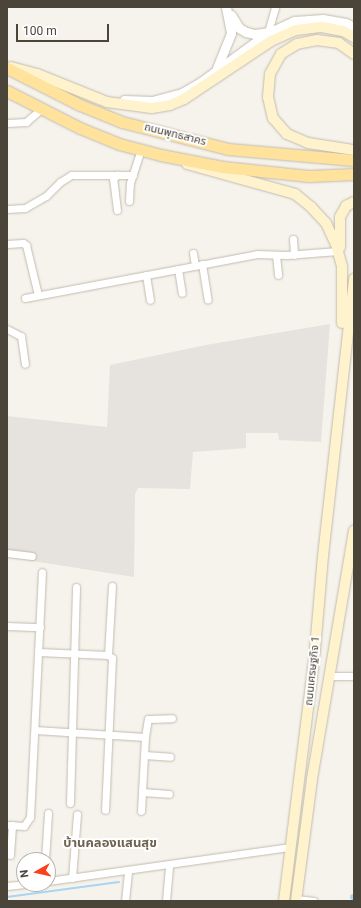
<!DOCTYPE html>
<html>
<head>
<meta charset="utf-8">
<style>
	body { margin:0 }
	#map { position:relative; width:361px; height:908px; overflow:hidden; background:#f6f3ec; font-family:Roboto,"Noto Sans Thai",sans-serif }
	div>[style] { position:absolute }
	.industrial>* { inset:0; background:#e6e2dd }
	.stream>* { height:2px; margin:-1px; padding:0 1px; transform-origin:1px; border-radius:1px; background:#a9d4f2 }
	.canal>* { height:6px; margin:-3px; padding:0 3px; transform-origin:3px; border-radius:3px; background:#a9d4f2 }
	.roads { filter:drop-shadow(0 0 1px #c2bbae) drop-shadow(0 0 1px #c2bbae) }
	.minor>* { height:7px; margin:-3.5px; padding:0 3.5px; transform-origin:3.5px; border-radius:3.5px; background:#fff }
	.tertiary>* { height:9px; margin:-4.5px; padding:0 4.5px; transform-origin:4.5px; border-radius:4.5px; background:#fff }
	.secondary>* { height:10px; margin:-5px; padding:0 5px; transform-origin:5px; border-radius:5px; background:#fff3cd }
	.primary>* { height:11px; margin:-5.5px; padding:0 5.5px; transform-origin:5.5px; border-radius:5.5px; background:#ffe39c }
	span { translate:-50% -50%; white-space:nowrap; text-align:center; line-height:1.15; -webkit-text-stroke:4px #fff; paint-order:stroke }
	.street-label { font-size:11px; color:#4b4439 }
	.quarter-label { font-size:13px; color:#6e6250; font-weight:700 }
	.frame { position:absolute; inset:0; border:8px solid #4b4439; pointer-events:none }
	.north { position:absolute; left:16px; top:852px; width:40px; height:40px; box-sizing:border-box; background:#fff; border:1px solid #b7b4b0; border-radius:50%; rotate:262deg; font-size:11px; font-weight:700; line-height:16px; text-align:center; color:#4b4439 }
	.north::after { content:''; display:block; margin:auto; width:14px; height:18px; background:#fc3f1d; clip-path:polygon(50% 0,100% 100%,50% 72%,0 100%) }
	.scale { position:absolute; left:16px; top:24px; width:93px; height:18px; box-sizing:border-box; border:2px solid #4b4439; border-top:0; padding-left:5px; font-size:12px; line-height:14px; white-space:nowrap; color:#4b4439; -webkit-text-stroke:3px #fff; paint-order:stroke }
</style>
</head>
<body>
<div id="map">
	<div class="industrial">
		<i style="clip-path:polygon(330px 324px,321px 442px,279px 440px,278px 433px,246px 433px,246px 448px,193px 452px,190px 489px,138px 488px,135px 494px,134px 577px,7px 557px,7px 416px,107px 427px,110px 365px,206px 345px)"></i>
	</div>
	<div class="stream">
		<i style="left:7px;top:897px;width:113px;rotate:-7.6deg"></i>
	</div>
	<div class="canal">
		<i style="left:353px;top:897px;width:1px"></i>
	</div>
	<div class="roads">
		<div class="minor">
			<i style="left:268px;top:32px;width:26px;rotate:-74deg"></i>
			<i style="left:7px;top:123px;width:19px;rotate:-3deg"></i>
			<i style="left:26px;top:122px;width:20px;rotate:-41deg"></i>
			<i style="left:129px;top:201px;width:18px;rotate:-87deg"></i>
			<i style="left:130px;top:183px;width:35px;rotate:-72deg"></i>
			<i style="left:7px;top:209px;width:18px;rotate:-3deg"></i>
			<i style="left:25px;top:208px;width:24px;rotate:-30deg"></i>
			<i style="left:46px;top:196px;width:20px;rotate:-45deg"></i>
			<i style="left:60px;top:182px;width:13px;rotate:-32deg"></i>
			<i style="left:71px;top:175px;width:46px"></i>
			<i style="left:117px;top:210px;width:31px;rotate:-97deg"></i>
			<i style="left:113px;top:179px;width:6px;rotate:-45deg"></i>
			<i style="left:117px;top:175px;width:16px"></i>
			<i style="left:293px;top:239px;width:16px;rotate:86deg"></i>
			<i style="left:7px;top:244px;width:16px;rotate:-4deg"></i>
			<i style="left:23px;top:243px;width:4px;rotate:34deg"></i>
			<i style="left:26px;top:245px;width:51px;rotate:76.5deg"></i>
			<i style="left:193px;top:253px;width:13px;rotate:81deg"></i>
			<i style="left:276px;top:255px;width:20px;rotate:84deg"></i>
			<i style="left:202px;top:264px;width:36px;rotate:81deg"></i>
			<i style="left:178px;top:269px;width:24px;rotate:81deg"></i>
			<i style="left:146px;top:275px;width:25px;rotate:81deg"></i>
			<i style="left:25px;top:298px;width:236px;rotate:-10.7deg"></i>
			<i style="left:257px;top:254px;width:29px;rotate:2deg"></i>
			<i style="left:286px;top:255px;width:52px;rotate:-4.4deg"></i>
			<i style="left:7px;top:329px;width:16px;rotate:27deg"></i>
			<i style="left:21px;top:336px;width:28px;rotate:82deg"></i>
			<i style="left:7px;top:553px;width:25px;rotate:7deg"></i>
			<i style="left:7px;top:626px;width:33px;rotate:2deg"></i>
			<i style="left:38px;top:652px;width:70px;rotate:2.5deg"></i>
			<i style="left:108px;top:655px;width:5px;rotate:37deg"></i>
			<i style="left:112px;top:658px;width:152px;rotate:92.6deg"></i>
			<i style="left:108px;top:655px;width:69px;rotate:-86.7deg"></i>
			<i style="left:329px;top:676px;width:25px"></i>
			<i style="left:35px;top:730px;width:110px;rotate:3.6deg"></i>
			<i style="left:145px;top:737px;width:74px;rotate:93.1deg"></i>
			<i style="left:145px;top:737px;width:18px;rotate:-81deg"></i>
			<i style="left:148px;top:719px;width:24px;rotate:-2deg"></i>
			<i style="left:144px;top:755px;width:26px;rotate:4deg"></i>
			<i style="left:142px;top:792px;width:27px;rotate:4deg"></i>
			<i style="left:70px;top:803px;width:216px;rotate:-88.4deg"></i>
			<i style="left:7px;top:825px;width:17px;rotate:3deg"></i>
			<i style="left:24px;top:826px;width:11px;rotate:-56deg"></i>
			<i style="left:30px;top:817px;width:245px;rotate:-87.2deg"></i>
			<i style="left:10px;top:855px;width:30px;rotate:-86deg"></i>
			<i style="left:45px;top:860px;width:47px;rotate:-86.3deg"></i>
			<i style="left:72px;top:878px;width:64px;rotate:-85.5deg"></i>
			<i style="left:48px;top:881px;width:245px;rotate:-8deg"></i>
			<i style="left:7px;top:886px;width:18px;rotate:-6deg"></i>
			<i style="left:296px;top:899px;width:18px;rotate:6deg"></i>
			<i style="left:125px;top:901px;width:30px;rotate:-84deg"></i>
			<i style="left:166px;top:901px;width:35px;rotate:-85deg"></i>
		</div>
		<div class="tertiary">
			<i style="left:231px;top:15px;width:15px;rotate:58deg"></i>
			<i style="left:239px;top:28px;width:8px;rotate:30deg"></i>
			<i style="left:246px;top:32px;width:9px;rotate:13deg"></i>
			<i style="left:255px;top:34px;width:12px;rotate:-9deg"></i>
			<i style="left:217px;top:68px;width:38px;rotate:-68deg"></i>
			<i style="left:231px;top:33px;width:26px;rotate:-101deg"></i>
			<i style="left:124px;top:100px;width:28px;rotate:2deg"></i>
			<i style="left:152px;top:101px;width:31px;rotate:-15deg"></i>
			<i style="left:182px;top:93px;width:22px;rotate:-30deg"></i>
			<i style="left:201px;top:82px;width:83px;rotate:-36.2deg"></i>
			<i style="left:268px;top:33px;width:29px;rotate:-25deg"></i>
			<i style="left:294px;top:21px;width:29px;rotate:-4deg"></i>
			<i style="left:323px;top:19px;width:23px;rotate:10deg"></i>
			<i style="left:346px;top:23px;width:9px;rotate:27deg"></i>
		</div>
		<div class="secondary">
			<i style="left:354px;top:54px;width:19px;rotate:-144deg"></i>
			<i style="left:339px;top:43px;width:22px;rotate:-172deg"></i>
			<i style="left:317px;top:40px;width:20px;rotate:169deg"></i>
			<i style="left:297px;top:44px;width:19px;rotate:148deg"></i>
			<i style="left:281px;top:54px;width:23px;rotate:119deg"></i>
			<i style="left:270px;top:74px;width:23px;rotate:95deg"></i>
			<i style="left:268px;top:97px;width:22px;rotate:77deg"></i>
			<i style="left:273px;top:118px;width:21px;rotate:49deg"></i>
			<i style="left:287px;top:134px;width:23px;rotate:23deg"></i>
			<i style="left:308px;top:143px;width:47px;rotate:8.7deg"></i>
			<i style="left:11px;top:67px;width:27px;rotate:15deg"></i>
			<i style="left:37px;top:74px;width:75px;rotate:21.8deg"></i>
			<i style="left:107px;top:102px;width:45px;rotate:7.6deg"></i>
			<i style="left:152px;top:108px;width:18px;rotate:-9deg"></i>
			<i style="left:170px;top:105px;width:15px;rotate:-23deg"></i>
			<i style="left:184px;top:99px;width:105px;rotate:-33.7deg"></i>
			<i style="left:271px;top:41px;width:27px;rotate:-24deg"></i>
			<i style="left:296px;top:30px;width:26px;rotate:-7deg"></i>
			<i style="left:322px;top:27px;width:21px;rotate:11deg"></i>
			<i style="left:343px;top:31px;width:13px;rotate:29deg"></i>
			<i style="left:187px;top:164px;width:112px;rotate:15.5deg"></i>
			<i style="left:295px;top:194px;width:21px;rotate:39deg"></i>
			<i style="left:311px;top:207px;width:22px;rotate:47deg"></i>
			<i style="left:326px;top:223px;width:23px;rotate:65deg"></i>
			<i style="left:336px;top:244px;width:24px;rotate:75deg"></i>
			<i style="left:342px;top:267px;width:56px;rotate:90deg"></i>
			<i style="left:340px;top:247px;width:30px;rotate:-90deg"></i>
			<i style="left:340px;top:217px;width:13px;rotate:-61deg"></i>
			<i style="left:346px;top:206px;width:9px;rotate:-27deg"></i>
			<i style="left:284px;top:901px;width:242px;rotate:-82.9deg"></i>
			<i style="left:314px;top:661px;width:105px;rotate:-85.1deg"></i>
			<i style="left:323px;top:556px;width:279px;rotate:-83.6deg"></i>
			<i style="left:296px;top:901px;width:123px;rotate:-82.5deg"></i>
			<i style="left:312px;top:779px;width:252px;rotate:-80.4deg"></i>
		</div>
		<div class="primary">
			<i style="left:7px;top:68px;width:82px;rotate:26.9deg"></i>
			<i style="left:80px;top:105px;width:45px;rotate:22deg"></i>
			<i style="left:122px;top:122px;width:109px;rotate:14.3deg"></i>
			<i style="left:228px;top:149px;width:126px;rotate:5deg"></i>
			<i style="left:7px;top:91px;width:82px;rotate:26.9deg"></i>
			<i style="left:80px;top:128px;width:42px;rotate:22.3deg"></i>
			<i style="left:119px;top:144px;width:43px;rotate:14.7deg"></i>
			<i style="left:161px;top:155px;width:63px;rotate:11deg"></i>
			<i style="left:223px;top:167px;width:86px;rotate:6deg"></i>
			<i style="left:309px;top:176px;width:45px;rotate:-2.5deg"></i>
		</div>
	</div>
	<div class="street-label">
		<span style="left:175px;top:135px;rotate:14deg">ถนนพุทธสาคร</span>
		<span style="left:313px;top:671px;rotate:-84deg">ถนนเศรษฐกิจ 1</span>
	</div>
	<div class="quarter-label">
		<span style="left:110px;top:843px">บ้านคลองแสนสุข</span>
	</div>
	<div class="frame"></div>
	<div class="north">N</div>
	<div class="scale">100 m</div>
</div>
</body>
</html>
